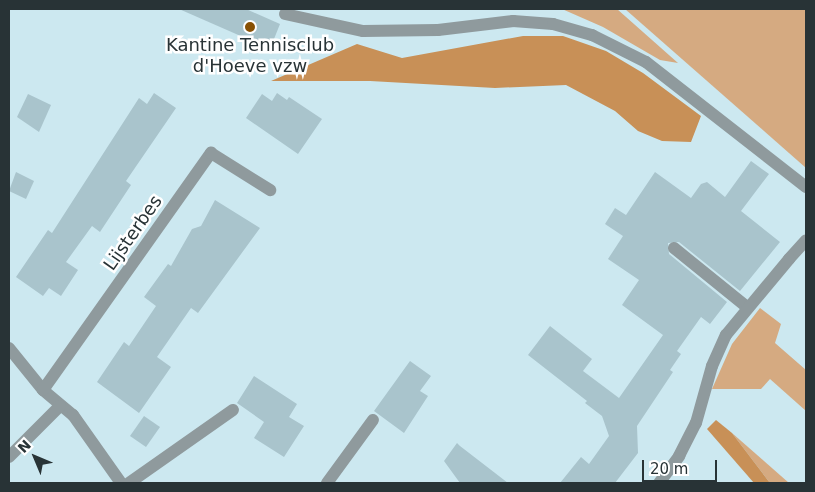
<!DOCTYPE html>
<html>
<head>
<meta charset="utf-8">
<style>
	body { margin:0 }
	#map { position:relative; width:815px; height:492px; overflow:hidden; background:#cce8f0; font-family:"DejaVu Sans",sans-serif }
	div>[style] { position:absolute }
	.green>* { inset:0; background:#d5aa81 }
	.forest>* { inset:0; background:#c89057 }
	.building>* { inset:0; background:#a9c4cc }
	.lane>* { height:12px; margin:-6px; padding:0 6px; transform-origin:6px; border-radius:6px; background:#8f9a9d }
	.street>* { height:12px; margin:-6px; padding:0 6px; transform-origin:6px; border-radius:6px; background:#8f9a9d }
	.dots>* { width:14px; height:14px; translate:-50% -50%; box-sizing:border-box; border:2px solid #fff; border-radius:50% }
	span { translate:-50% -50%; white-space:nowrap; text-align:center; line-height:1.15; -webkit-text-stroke:5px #fff; paint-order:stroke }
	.poi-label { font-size:18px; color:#283336 }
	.street-label { font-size:18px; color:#283336 }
	.frame { position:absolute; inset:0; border:10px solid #283336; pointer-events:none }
	.north { position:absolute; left:10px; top:432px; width:50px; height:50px; -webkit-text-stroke:4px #fff; paint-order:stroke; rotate:315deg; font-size:14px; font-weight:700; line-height:20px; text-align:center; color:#283336 }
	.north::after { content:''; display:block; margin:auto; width:18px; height:22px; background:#283336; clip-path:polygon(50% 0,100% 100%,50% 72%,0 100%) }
	.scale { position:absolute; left:642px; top:460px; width:75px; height:22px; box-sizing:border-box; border:2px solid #283336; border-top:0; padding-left:6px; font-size:15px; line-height:18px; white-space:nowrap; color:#283336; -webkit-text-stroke:4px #fff; paint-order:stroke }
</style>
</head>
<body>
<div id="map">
	<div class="green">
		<i style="clip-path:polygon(562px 9px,617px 9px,678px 63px,660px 60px,603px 27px)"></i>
		<i style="clip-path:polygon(625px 9px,806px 9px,806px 168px)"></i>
		<i style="clip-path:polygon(760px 308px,781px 324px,775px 343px,806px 370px,806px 411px,770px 379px,761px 389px,712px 389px,732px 344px)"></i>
		<i style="clip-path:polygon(732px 433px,789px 483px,770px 483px)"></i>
	</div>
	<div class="forest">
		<i style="clip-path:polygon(523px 36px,563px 36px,606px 51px,643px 73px,701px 116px,691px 142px,662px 141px,638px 131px,615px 111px,566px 85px,495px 88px,370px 81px,271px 81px,357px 44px,402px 58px)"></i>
		<i style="clip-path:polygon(716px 420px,732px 433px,770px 483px,754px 483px,707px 429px)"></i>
	</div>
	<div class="building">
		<i style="clip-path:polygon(179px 9px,246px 9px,280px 24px,270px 49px)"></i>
		<i style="clip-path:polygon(154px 93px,176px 108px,126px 181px,131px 185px,100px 232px,92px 226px,66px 262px,78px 270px,61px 296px,49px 288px,43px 296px,16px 277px,48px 230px,52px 233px,139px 98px,147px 104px)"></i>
		<i style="clip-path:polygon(277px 93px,287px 100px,289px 97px,322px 119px,298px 154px,246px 118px,262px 94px,272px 101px)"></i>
		<i style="clip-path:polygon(28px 94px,51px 105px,39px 132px,17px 117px)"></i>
		<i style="clip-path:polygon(751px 161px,769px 174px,741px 211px,780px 242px,740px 291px,679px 242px,668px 243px,669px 254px,727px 302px,710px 324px,701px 317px,677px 351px,681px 354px,670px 370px,673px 372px,637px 426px,638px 453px,615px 483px,560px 483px,581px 457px,589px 464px,609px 436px,602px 416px,585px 403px,587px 401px,528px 355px,550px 326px,592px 359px,583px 371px,619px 398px,663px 335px,622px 305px,639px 280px,608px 259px,623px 236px,605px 224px,615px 208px,626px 215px,655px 172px,691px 198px,701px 184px,707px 182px,725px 197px)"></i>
		<i style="clip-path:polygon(16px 172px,34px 181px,26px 199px,9px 191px)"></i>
		<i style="clip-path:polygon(215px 200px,260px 228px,198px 313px,191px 308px,157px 357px,171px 367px,139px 413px,97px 382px,124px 342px,129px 346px,156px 306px,144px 297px,168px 264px,171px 266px,192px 229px,201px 226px)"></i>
		<i style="clip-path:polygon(410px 361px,431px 376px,420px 391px,428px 396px,404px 433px,374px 411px)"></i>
		<i style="clip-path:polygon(254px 376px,297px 404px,289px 417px,304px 426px,284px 457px,254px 438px,264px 422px,237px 403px)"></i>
		<i style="clip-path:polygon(144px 416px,160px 427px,146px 447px,130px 436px)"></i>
		<i style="clip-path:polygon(457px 443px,460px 446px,508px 483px,460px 483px,444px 461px)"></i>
	</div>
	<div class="lane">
		<i style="left:285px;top:14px;width:80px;rotate:12.3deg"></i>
		<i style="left:363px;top:31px;width:75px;rotate:-0.8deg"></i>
		<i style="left:438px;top:30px;width:76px;rotate:-6.8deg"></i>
		<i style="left:513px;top:21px;width:40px;rotate:4.3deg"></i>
		<i style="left:553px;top:24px;width:41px;rotate:15.8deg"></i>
		<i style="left:592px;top:35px;width:60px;rotate:26.6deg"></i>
		<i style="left:646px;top:62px;width:203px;rotate:38deg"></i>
		<i style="left:674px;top:248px;width:95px;rotate:39deg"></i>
		<i style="left:789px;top:259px;width:25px;rotate:-48deg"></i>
		<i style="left:129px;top:483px;width:127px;rotate:-35.1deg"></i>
		<i style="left:327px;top:483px;width:78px;rotate:-53.9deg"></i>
	</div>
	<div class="street">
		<i style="left:9px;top:348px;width:54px;rotate:51deg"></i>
		<i style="left:43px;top:390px;width:39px;rotate:40deg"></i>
		<i style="left:73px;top:415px;width:83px;rotate:54.8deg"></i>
		<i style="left:43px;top:390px;width:291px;rotate:-54.7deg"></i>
		<i style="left:211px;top:153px;width:70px;rotate:32.1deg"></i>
		<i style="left:9px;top:457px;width:72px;rotate:-45deg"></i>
		<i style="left:659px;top:483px;width:34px;rotate:-53deg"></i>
		<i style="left:679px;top:456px;width:37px;rotate:-63deg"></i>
		<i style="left:696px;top:423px;width:59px;rotate:-74.3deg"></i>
		<i style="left:712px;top:366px;width:34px;rotate:-66deg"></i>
		<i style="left:726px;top:335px;width:99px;rotate:-50.3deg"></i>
	</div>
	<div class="dots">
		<i style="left:250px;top:27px;background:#885003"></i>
	</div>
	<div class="poi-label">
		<span style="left:250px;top:56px">Kantine Tennisclub<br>d'Hoeve vzw</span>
	</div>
	<div class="street-label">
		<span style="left:133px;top:233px;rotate:-55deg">Lijsterbes</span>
	</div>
	<div class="frame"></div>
	<div class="north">N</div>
	<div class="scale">20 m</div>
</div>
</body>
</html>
